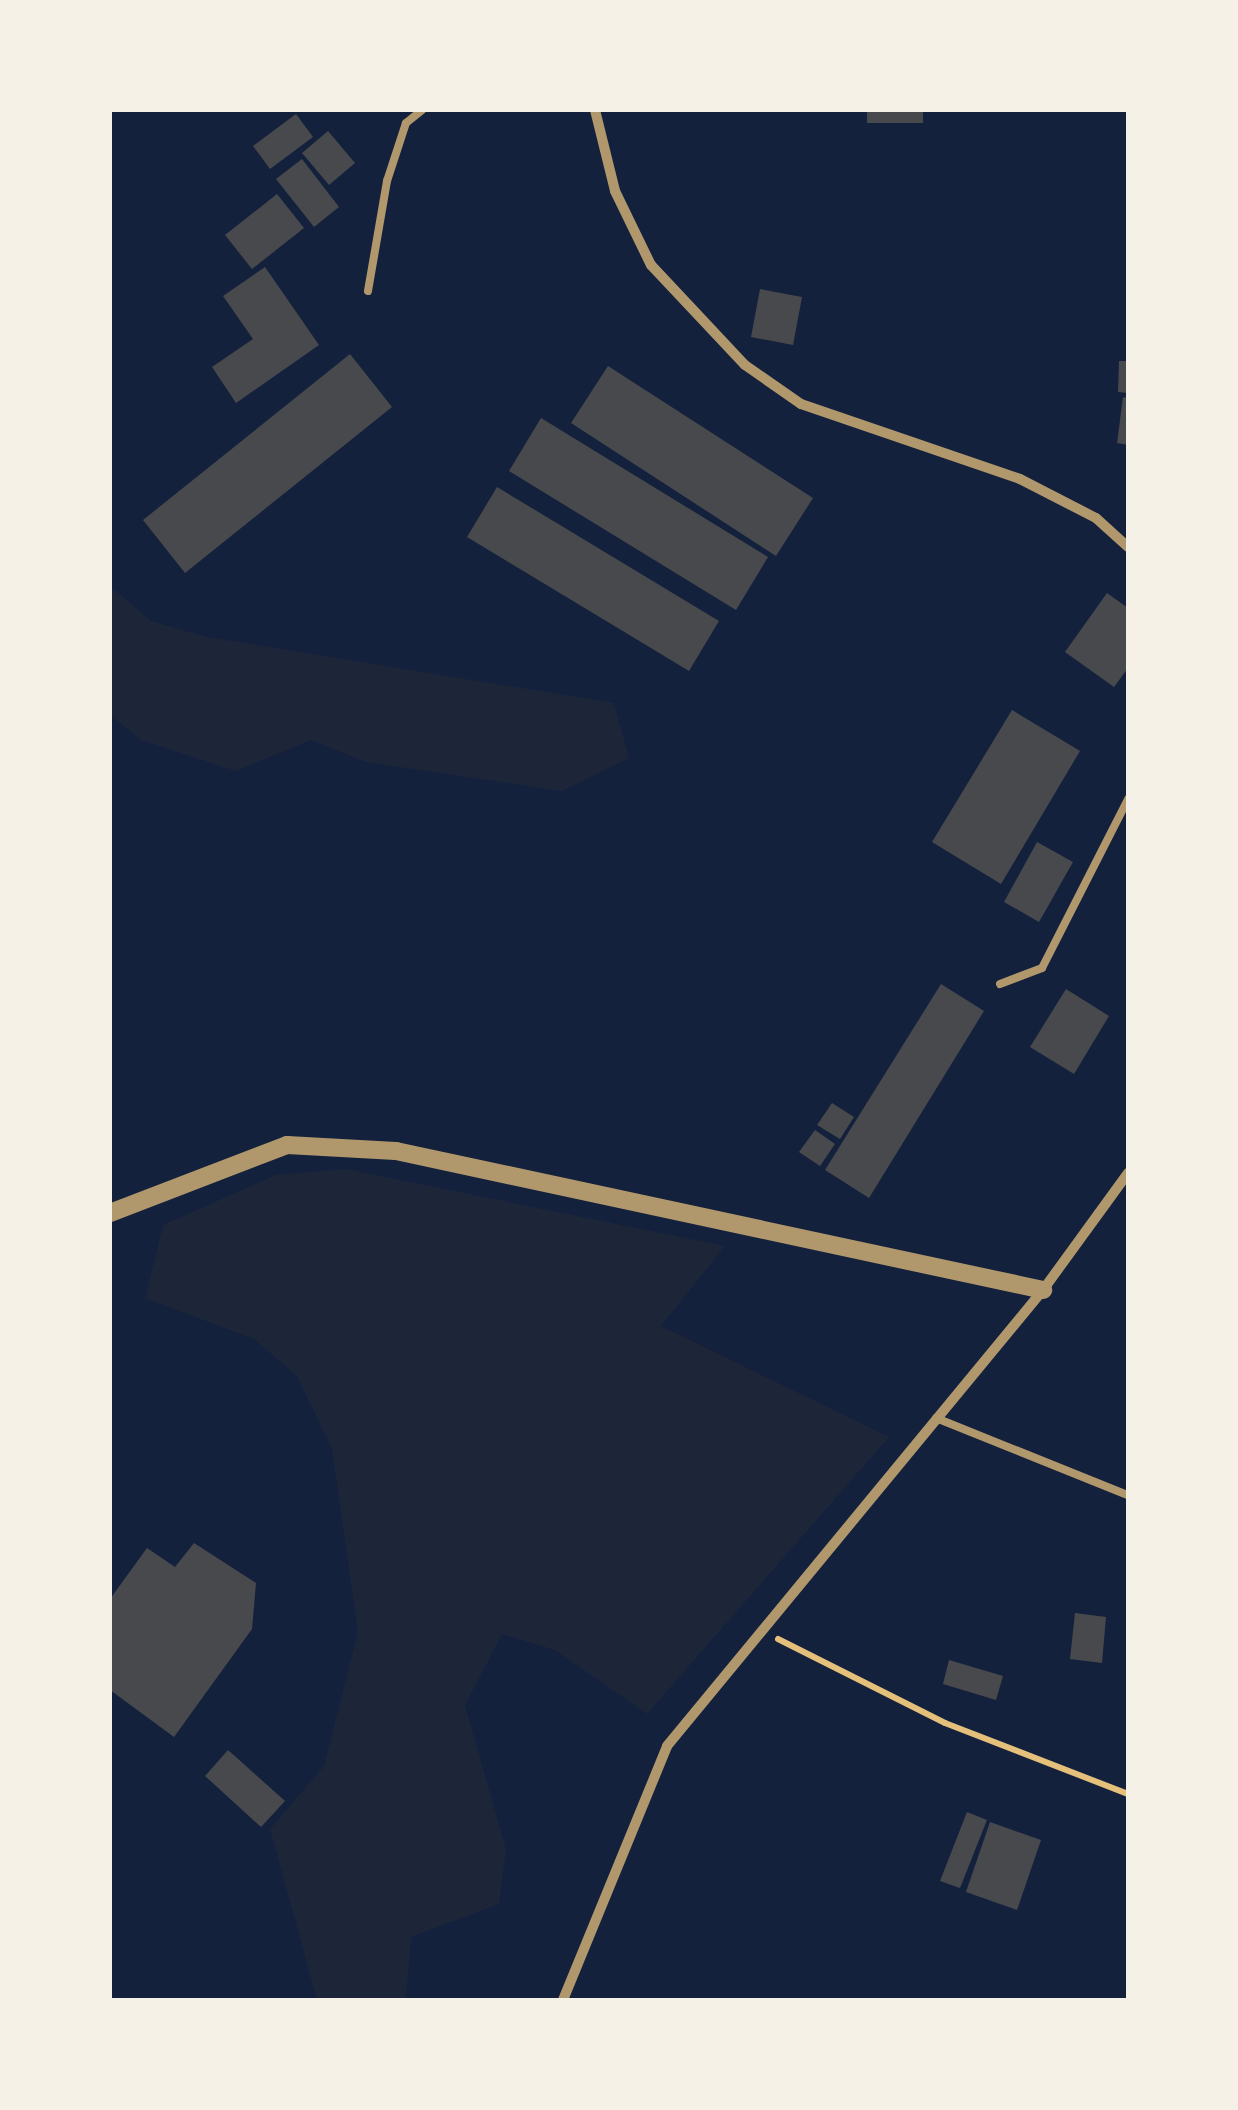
<!DOCTYPE html>
<html>
<head>
<meta charset="utf-8">
<style>
	body { margin:0 }
	#map { position:relative; width:1238px; height:2110px; overflow:hidden; background:#14213d; font-family:Cabin,sans-serif }
	div>[style] { position:absolute }
	.green>* { inset:0; background:#1d2539 }
	.building>* { inset:0; background:#48494c }
	.path>* { height:6px; margin:-3px; padding:0 3px; transform-origin:3px; border-radius:3px; background:#e5c07b }
	.service>* { height:8px; margin:-4px; padding:0 4px; transform-origin:4px; border-radius:4px; background:#b1986c }
	.minor>* { height:10px; margin:-5px; padding:0 5px; transform-origin:5px; border-radius:5px; background:#b1986c }
	.tertiary>* { height:18px; margin:-9px; padding:0 9px; transform-origin:9px; border-radius:9px; background:#b1986c }
	span { translate:-50% -50%; white-space:nowrap; text-align:center; line-height:1.15; -webkit-text-stroke:8px #f6f1e7; paint-order:stroke }
	.frame { position:absolute; inset:0; border:112px solid #f6f1e7; pointer-events:none }
</style>
</head>
<body>
<div id="map">
	<div class="green">
		<i style="clip-path:polygon(110px 586px,151px 621px,207px 637px,614px 703px,629px 758px,562px 791px,366px 762px,311px 740px,236px 771px,141px 740px,110px 715px)"></i>
		<i style="clip-path:polygon(346px 1169px,725px 1246px,661px 1326px,889px 1437px,647px 1714px,555px 1650px,502px 1634px,465px 1705px,506px 1850px,499px 1904px,411px 1937px,406px 2000px,317px 2000px,270px 1829px,324px 1766px,358px 1632px,332px 1449px,297px 1376px,254px 1339px,145px 1298px,163px 1225px,276px 1175px)"></i>
	</div>
	<div class="building">
		<i style="clip-path:polygon(867px 110px,923px 110px,923px 123px,867px 123px)"></i>
		<i style="clip-path:polygon(296px 114px,313px 137px,270px 169px,253px 146px)"></i>
		<i style="clip-path:polygon(328px 131px,355px 163px,329px 185px,302px 153px)"></i>
		<i style="clip-path:polygon(302px 159px,339px 207px,314px 227px,276px 179px)"></i>
		<i style="clip-path:polygon(277px 194px,304px 228px,252px 269px,225px 235px)"></i>
		<i style="clip-path:polygon(265px 267px,319px 345px,236px 403px,212px 367px,253px 339px,223px 296px)"></i>
		<i style="clip-path:polygon(760px 289px,802px 297px,793px 345px,751px 337px)"></i>
		<i style="clip-path:polygon(350px 354px,392px 407px,185px 573px,143px 520px)"></i>
		<i style="clip-path:polygon(1119px 361px,1128px 361px,1128px 393px,1118px 392px)"></i>
		<i style="clip-path:polygon(608px 366px,813px 498px,776px 556px,571px 423px)"></i>
		<i style="clip-path:polygon(1123px 397px,1128px 398px,1128px 445px,1117px 443px)"></i>
		<i style="clip-path:polygon(541px 418px,768px 557px,736px 610px,509px 471px)"></i>
		<i style="clip-path:polygon(497px 487px,719px 621px,689px 671px,467px 537px)"></i>
		<i style="clip-path:polygon(1107px 593px,1128px 608px,1128px 668px,1114px 687px,1065px 652px)"></i>
		<i style="clip-path:polygon(1012px 710px,1080px 751px,1001px 884px,932px 842px)"></i>
		<i style="clip-path:polygon(1037px 842px,1073px 862px,1039px 922px,1004px 902px)"></i>
		<i style="clip-path:polygon(941px 984px,984px 1011px,869px 1198px,825px 1170px)"></i>
		<i style="clip-path:polygon(1066px 989px,1109px 1016px,1074px 1074px,1030px 1047px)"></i>
		<i style="clip-path:polygon(832px 1103px,854px 1117px,840px 1139px,817px 1125px)"></i>
		<i style="clip-path:polygon(815px 1130px,835px 1144px,820px 1166px,799px 1152px)"></i>
		<i style="clip-path:polygon(194px 1543px,256px 1583px,252px 1629px,174px 1737px,110px 1690px,110px 1599px,147px 1548px,175px 1567px)"></i>
		<i style="clip-path:polygon(1075px 1613px,1106px 1617px,1102px 1663px,1070px 1659px)"></i>
		<i style="clip-path:polygon(949px 1660px,1003px 1676px,996px 1700px,943px 1684px)"></i>
		<i style="clip-path:polygon(228px 1750px,285px 1801px,261px 1827px,205px 1776px)"></i>
		<i style="clip-path:polygon(967px 1812px,987px 1820px,960px 1888px,940px 1881px)"></i>
		<i style="clip-path:polygon(990px 1822px,1041px 1840px,1017px 1910px,966px 1892px)"></i>
	</div>
	<div class="path">
		<i style="left:778px;top:1639px;width:187px;rotate:26.7deg"></i>
		<i style="left:945px;top:1723px;width:196px;rotate:21.2deg"></i>
	</div>
	<div class="service">
		<i style="left:368px;top:291px;width:112px;rotate:-80.2deg"></i>
		<i style="left:387px;top:181px;width:61px;rotate:-71.9deg"></i>
		<i style="left:406px;top:123px;width:21px;rotate:-39deg"></i>
		<i style="left:1000px;top:984px;width:45px;rotate:-20.9deg"></i>
		<i style="left:1042px;top:968px;width:190px;rotate:-63deg"></i>
		<i style="left:936px;top:1418px;width:207px;rotate:21.9deg"></i>
	</div>
	<div class="minor">
		<i style="left:595px;top:110px;width:83px;rotate:76.1deg"></i>
		<i style="left:615px;top:191px;width:82px;rotate:64.1deg"></i>
		<i style="left:651px;top:265px;width:137px;rotate:46.8deg"></i>
		<i style="left:745px;top:365px;width:68px;rotate:34.9deg"></i>
		<i style="left:801px;top:404px;width:231px;rotate:18.9deg"></i>
		<i style="left:1020px;top:479px;width:85px;rotate:27.2deg"></i>
		<i style="left:1096px;top:518px;width:43px;rotate:42.2deg"></i>
		<i style="left:563px;top:2000px;width:274px;rotate:-67.7deg"></i>
		<i style="left:667px;top:1746px;width:591px;rotate:-50.49deg"></i>
		<i style="left:1043px;top:1290px;width:145px;rotate:-54deg"></i>
	</div>
	<div class="tertiary">
		<i style="left:110px;top:1213px;width:190px;rotate:-21deg"></i>
		<i style="left:287px;top:1145px;width:109px;rotate:3.2deg"></i>
		<i style="left:396px;top:1151px;width:662px;rotate:12.12deg"></i>
	</div>
	<div class="frame"></div>
</div>
</body>
</html>
